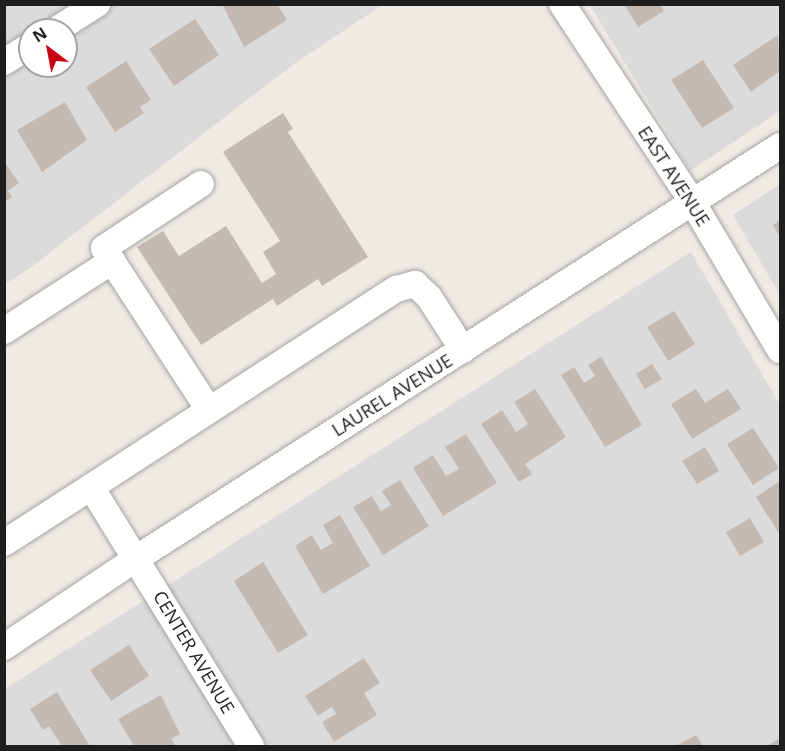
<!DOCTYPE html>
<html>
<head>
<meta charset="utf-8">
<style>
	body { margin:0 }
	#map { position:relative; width:785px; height:751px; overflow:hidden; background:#efebe4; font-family:"Open Sans",sans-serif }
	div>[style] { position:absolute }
	.residential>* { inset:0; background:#dcdbdb }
	.building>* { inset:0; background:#c4bab4 }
	.roads { filter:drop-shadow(0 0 2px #a5a5a5) drop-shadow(0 0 2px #a5a5a5) }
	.minor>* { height:26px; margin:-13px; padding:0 13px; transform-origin:13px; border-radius:13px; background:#fff }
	span { translate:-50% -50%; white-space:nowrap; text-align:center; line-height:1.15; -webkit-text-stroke:4.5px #fff; paint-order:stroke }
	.street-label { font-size:18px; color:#1e1e1e }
	.frame { position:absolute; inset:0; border:6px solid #1e1e1e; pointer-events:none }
	.north { position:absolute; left:18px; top:18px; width:60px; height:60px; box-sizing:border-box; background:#fff; border:2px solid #a5a5a5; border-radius:50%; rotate:328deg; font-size:16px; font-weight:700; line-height:24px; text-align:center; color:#1e1e1e }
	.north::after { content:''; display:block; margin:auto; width:21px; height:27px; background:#ca0314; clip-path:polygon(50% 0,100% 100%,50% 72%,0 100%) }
</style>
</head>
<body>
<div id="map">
	<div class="residential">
		<i style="clip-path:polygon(evenodd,5px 5px,382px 5px,291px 66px,30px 268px,5px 284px,5px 5px,30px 30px,66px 30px,66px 66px,30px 66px,30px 30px)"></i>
		<i style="clip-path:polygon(590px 5px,780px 5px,780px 111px,690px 171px)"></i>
		<i style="clip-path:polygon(780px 184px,780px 295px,733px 215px)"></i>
		<i style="clip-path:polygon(691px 252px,780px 405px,780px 746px,5px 746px,5px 689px)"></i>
	</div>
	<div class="building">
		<i style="clip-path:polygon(222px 4px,277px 4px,287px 20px,244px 47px)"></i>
		<i style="clip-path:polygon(624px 4px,660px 4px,664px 11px,638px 27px)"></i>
		<i style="clip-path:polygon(195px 19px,219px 55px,174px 86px,149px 49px)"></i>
		<i style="clip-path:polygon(778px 35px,780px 71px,751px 92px,733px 65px)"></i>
		<i style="clip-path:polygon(703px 60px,734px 108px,702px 128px,671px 80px)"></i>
		<i style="clip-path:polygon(126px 61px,151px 100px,140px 107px,144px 113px,115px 132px,86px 87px)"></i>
		<i style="clip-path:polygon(65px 102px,87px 140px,42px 172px,17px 130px)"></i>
		<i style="clip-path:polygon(283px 113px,293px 129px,288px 132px,368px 257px,322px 286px,318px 279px,277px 306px,273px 299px,201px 345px,137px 247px,163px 231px,179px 256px,226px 226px,262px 283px,276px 274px,263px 252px,280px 241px,223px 152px)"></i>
		<i style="clip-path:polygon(4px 161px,19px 183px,8px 191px,12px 197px,4px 202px)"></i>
		<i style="clip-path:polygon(780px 220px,780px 237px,773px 225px)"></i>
		<i style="clip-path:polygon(674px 311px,695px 344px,668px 361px,647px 327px)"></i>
		<i style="clip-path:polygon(601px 357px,642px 425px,605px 447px,561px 375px,574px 367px,584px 383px,595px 376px,588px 365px)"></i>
		<i style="clip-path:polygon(652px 364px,662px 379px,645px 389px,636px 374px)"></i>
		<i style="clip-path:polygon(535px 389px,566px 437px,525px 464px,532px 474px,519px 482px,481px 424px,502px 410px,516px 432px,528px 424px,514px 402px)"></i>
		<i style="clip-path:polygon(696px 389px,705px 403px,728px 389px,741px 409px,692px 439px,671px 404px)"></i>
		<i style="clip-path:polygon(753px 428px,779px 468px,753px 485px,727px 444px)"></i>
		<i style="clip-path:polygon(466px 434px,497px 483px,443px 516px,413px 468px,433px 455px,446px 476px,459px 469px,445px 447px)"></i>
		<i style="clip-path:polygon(705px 447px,719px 471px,697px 484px,682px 461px)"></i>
		<i style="clip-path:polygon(400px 480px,429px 526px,383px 555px,353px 507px,372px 496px,381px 511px,391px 505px,382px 491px)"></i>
		<i style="clip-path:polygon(780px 481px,780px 535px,756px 497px)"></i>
		<i style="clip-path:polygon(340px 515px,370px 566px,323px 594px,295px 546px,312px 535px,321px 550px,333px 543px,323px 525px)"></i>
		<i style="clip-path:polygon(750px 518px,764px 542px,740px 556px,726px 532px)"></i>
		<i style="clip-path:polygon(263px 562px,308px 635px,278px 653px,234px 581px)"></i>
		<i style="clip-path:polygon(129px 645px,149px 676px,111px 701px,90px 670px)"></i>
		<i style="clip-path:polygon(364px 658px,380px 683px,364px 693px,377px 715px,334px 742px,322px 722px,336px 714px,332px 707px,318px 716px,305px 696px)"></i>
		<i style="clip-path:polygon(57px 692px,90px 746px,62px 746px,49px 726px,43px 730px,30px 709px)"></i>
		<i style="clip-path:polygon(161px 695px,180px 734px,171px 739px,175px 745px,134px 746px,118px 719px)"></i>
		<i style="clip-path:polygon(696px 735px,703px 746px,676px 746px)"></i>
		<i style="clip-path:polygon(780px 738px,780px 746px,767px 746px)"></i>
	</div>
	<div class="roads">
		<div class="minor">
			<i style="left:562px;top:4px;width:238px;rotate:56.6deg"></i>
			<i style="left:693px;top:203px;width:171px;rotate:59.4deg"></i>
			<i style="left:56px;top:30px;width:49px;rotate:-32.4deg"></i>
			<i style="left:4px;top:62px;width:31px;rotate:-32deg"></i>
			<i style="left:112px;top:261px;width:15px;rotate:-122deg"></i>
			<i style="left:104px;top:248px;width:116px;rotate:-33.4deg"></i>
			<i style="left:4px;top:331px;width:129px;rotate:-32.9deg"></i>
			<i style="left:112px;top:261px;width:178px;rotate:56.9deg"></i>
			<i style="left:4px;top:543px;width:103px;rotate:-32.8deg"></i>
			<i style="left:4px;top:647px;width:160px;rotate:-33.8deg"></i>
			<i style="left:137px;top:558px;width:764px;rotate:-32.65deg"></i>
			<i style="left:251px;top:746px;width:304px;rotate:-121.7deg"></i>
			<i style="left:91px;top:487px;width:364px;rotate:-33deg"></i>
			<i style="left:396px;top:289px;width:20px;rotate:-15deg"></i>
			<i style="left:415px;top:284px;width:19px;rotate:43deg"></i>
			<i style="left:429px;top:297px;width:63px;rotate:57.3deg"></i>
		</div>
	</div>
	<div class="street-label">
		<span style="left:674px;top:176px;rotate:57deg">EAST AVENUE</span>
		<span style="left:392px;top:395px;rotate:-32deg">LAUREL AVENUE</span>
		<span style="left:194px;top:652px;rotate:59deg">CENTER AVENUE</span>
	</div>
	<div class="frame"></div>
	<div class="north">N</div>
</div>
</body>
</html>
